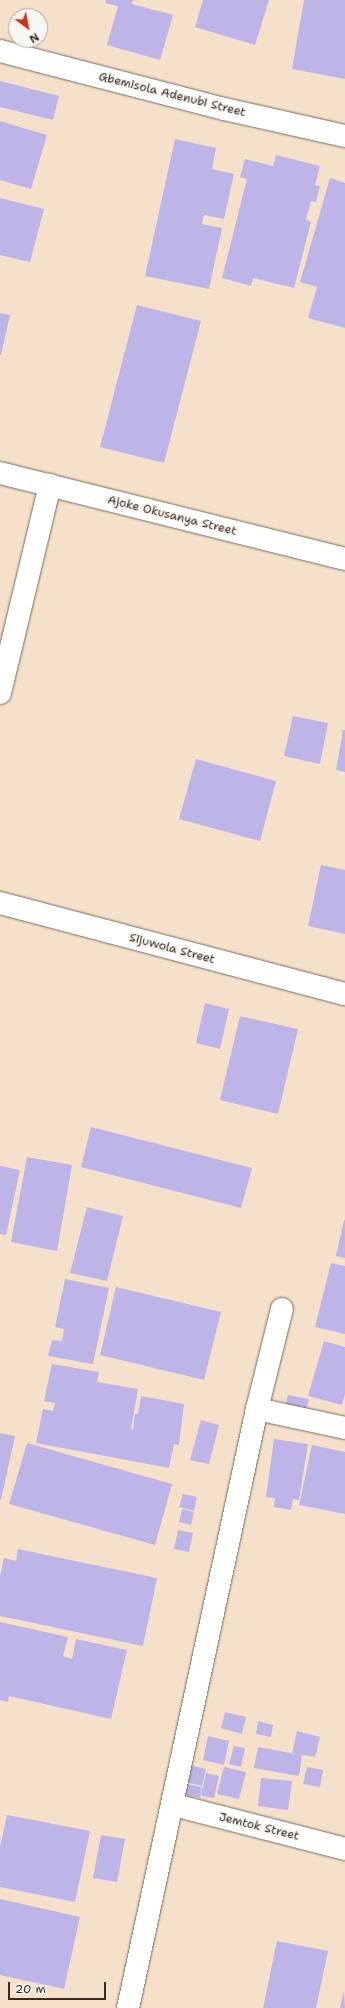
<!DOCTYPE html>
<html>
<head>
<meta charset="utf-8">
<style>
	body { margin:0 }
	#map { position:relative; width:345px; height:2008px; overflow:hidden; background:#f5e1ca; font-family:"Shantell Sans",sans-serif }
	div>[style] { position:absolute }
	.building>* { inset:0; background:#bdb5e8 }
	.roads { filter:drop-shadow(0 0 1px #7c6a5a) drop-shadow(0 0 1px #7c6a5a) }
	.street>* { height:22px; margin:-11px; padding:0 11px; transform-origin:11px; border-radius:11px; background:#fff }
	span { translate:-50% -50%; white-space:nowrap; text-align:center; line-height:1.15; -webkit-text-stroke:3px #f6f6f2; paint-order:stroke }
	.street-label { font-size:12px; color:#3b2a1e }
	.north { position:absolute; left:8px; top:8px; width:40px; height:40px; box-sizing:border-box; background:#f6f6f2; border:1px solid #aba49d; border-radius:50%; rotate:148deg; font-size:11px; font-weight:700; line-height:16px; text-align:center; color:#3b2a1e }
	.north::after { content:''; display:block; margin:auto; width:14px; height:18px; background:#c8321e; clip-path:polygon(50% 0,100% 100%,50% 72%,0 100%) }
	.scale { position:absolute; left:8px; top:1982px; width:98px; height:18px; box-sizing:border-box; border:2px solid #3b2a1e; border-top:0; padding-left:5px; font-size:12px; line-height:14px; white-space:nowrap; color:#3b2a1e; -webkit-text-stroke:3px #f6f6f2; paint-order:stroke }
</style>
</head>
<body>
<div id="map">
	<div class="building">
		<i style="clip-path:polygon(106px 0,133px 0,132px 4px,173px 15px,160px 60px,107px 45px,118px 6px,105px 3px)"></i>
		<i style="clip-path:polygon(203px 0,269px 0,255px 45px,195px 27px)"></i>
		<i style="clip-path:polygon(304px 0,345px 0,345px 79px,292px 69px)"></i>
		<i style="clip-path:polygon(0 81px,59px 96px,53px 120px,0 107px)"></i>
		<i style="clip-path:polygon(0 121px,47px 135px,31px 189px,0 180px)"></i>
		<i style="clip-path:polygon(175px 139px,216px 148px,212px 169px,234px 174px,224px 219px,204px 215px,202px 224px,222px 228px,209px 289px,145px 276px)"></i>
		<i style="clip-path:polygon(276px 155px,320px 166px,315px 185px,320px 186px,316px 202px,311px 201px,306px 220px,311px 222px,294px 288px,253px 278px,251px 286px,222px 278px,247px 179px,240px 177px,245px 159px,273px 166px)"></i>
		<i style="clip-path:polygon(330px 178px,345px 183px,345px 328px,308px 318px,317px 287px,300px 282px)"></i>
		<i style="clip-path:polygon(0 198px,44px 209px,30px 262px,0 255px)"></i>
		<i style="clip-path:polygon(137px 305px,201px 321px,164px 463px,100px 447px)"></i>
		<i style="clip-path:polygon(0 313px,10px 315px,1px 355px,0 355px)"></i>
		<i style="clip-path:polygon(293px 716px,328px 723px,320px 764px,284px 756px)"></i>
		<i style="clip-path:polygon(343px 730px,345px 730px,345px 772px,336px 770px)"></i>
		<i style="clip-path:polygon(196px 759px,276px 781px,260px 841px,179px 819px)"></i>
		<i style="clip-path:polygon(321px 865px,345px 870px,345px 934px,308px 926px)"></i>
		<i style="clip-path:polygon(205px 1003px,229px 1009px,220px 1049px,196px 1043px)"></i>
		<i style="clip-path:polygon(240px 1016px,298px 1029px,278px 1114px,220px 1100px)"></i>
		<i style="clip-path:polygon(91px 1127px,252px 1168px,241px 1208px,81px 1167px)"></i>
		<i style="clip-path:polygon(27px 1157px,72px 1165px,57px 1251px,11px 1242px)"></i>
		<i style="clip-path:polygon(0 1166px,20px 1170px,6px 1235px,0 1234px)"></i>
		<i style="clip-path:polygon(87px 1207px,123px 1216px,107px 1281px,70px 1273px)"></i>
		<i style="clip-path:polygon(344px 1220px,345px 1220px,345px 1258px,336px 1256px)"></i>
		<i style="clip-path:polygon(331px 1263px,345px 1266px,345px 1334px,315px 1327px)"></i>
		<i style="clip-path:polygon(65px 1279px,109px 1288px,93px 1364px,48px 1356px,52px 1340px,62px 1341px,64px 1329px,55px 1327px)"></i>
		<i style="clip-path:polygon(116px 1287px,221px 1312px,204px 1380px,100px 1355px)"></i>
		<i style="clip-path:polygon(324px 1341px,345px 1347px,345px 1394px,342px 1405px,308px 1396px)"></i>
		<i style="clip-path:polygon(52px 1364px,99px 1372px,97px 1382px,138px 1389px,131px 1429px,133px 1430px,135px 1414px,138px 1414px,141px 1396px,184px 1404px,179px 1445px,174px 1444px,169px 1468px,36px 1443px,43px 1409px,53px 1411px,55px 1403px,44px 1401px)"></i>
		<i style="clip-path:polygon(288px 1395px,309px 1399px,306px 1411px,285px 1407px)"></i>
		<i style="clip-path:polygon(201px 1420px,219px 1425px,209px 1464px,190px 1460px)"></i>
		<i style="clip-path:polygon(0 1433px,15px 1436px,1px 1500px,0 1499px)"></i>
		<i style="clip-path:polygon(274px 1439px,308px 1444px,299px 1500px,293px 1499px,291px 1510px,274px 1507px,275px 1498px,266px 1497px)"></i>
		<i style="clip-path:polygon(27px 1443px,172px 1484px,155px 1545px,9px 1504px)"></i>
		<i style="clip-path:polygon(312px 1445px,345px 1452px,345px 1514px,299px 1505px)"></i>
		<i style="clip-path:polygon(183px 1494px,197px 1497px,194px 1511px,179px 1507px)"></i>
		<i style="clip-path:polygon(182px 1509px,194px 1512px,191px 1525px,179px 1522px)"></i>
		<i style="clip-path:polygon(178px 1530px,193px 1533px,189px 1552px,174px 1549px)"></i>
		<i style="clip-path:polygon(18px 1549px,157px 1578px,143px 1646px,0 1616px,0 1577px,4px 1558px,16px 1561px)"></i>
		<i style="clip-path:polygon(0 1622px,68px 1637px,63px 1656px,72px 1659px,76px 1639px,127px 1650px,111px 1719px,9px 1696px,8px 1702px,0 1700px)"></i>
		<i style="clip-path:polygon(225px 1712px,246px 1717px,242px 1734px,221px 1728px)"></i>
		<i style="clip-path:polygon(258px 1721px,273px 1725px,271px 1737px,256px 1734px)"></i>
		<i style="clip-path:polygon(297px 1731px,320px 1737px,315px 1757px,292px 1753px)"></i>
		<i style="clip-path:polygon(208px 1736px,229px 1741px,224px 1765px,203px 1760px)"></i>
		<i style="clip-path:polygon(234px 1746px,245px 1748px,241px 1767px,229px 1764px)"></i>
		<i style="clip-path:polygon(258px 1747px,302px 1755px,299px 1776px,254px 1768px)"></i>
		<i style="clip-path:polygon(189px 1765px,206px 1769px,202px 1786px,185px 1782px)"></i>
		<i style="clip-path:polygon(224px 1767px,246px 1772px,239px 1799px,217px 1794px)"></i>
		<i style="clip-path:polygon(307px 1767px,323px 1770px,320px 1787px,303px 1784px)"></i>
		<i style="clip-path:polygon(206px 1773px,219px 1776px,214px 1798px,201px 1796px)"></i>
		<i style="clip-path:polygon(261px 1778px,292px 1781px,288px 1810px,258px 1806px)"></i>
		<i style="clip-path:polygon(186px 1784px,202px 1787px,200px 1798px,184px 1795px)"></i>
		<i style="clip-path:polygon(7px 1815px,90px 1831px,75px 1902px,0 1887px,0 1847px)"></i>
		<i style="clip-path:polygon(101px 1835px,125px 1839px,117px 1882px,93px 1878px)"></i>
		<i style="clip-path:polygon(0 1899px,80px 1917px,64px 1989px,0 1975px)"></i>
		<i style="clip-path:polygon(277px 1941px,328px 1951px,316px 2008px,263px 2008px)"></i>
		<i style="clip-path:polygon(344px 1991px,345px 2008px,340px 2008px)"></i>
	</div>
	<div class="roads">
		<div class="street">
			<i style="left:0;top:51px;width:231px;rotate:14.5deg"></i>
			<i style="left:224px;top:109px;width:124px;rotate:12.6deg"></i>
			<i style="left:0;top:473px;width:356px;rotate:14deg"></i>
			<i style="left:0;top:693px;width:214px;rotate:-76.5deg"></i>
			<i style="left:0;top:903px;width:357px;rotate:14.8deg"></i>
			<i style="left:257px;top:1409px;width:90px;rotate:12.2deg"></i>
			<i style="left:174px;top:1805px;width:177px;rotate:14.4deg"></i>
			<i style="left:128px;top:2008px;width:613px;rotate:-77.85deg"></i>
			<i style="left:257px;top:1409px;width:103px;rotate:-76deg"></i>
		</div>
	</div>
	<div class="street-label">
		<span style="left:172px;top:95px;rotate:14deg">Gbemisola Adenubi Street</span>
		<span style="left:172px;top:516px;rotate:14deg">Ajoke Okusanya Street</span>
		<span style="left:172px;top:949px;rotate:15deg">Sijuwola Street</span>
		<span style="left:259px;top:1827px;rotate:14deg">Jemtok Street</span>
	</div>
	<div class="north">N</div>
	<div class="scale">20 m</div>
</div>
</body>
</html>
